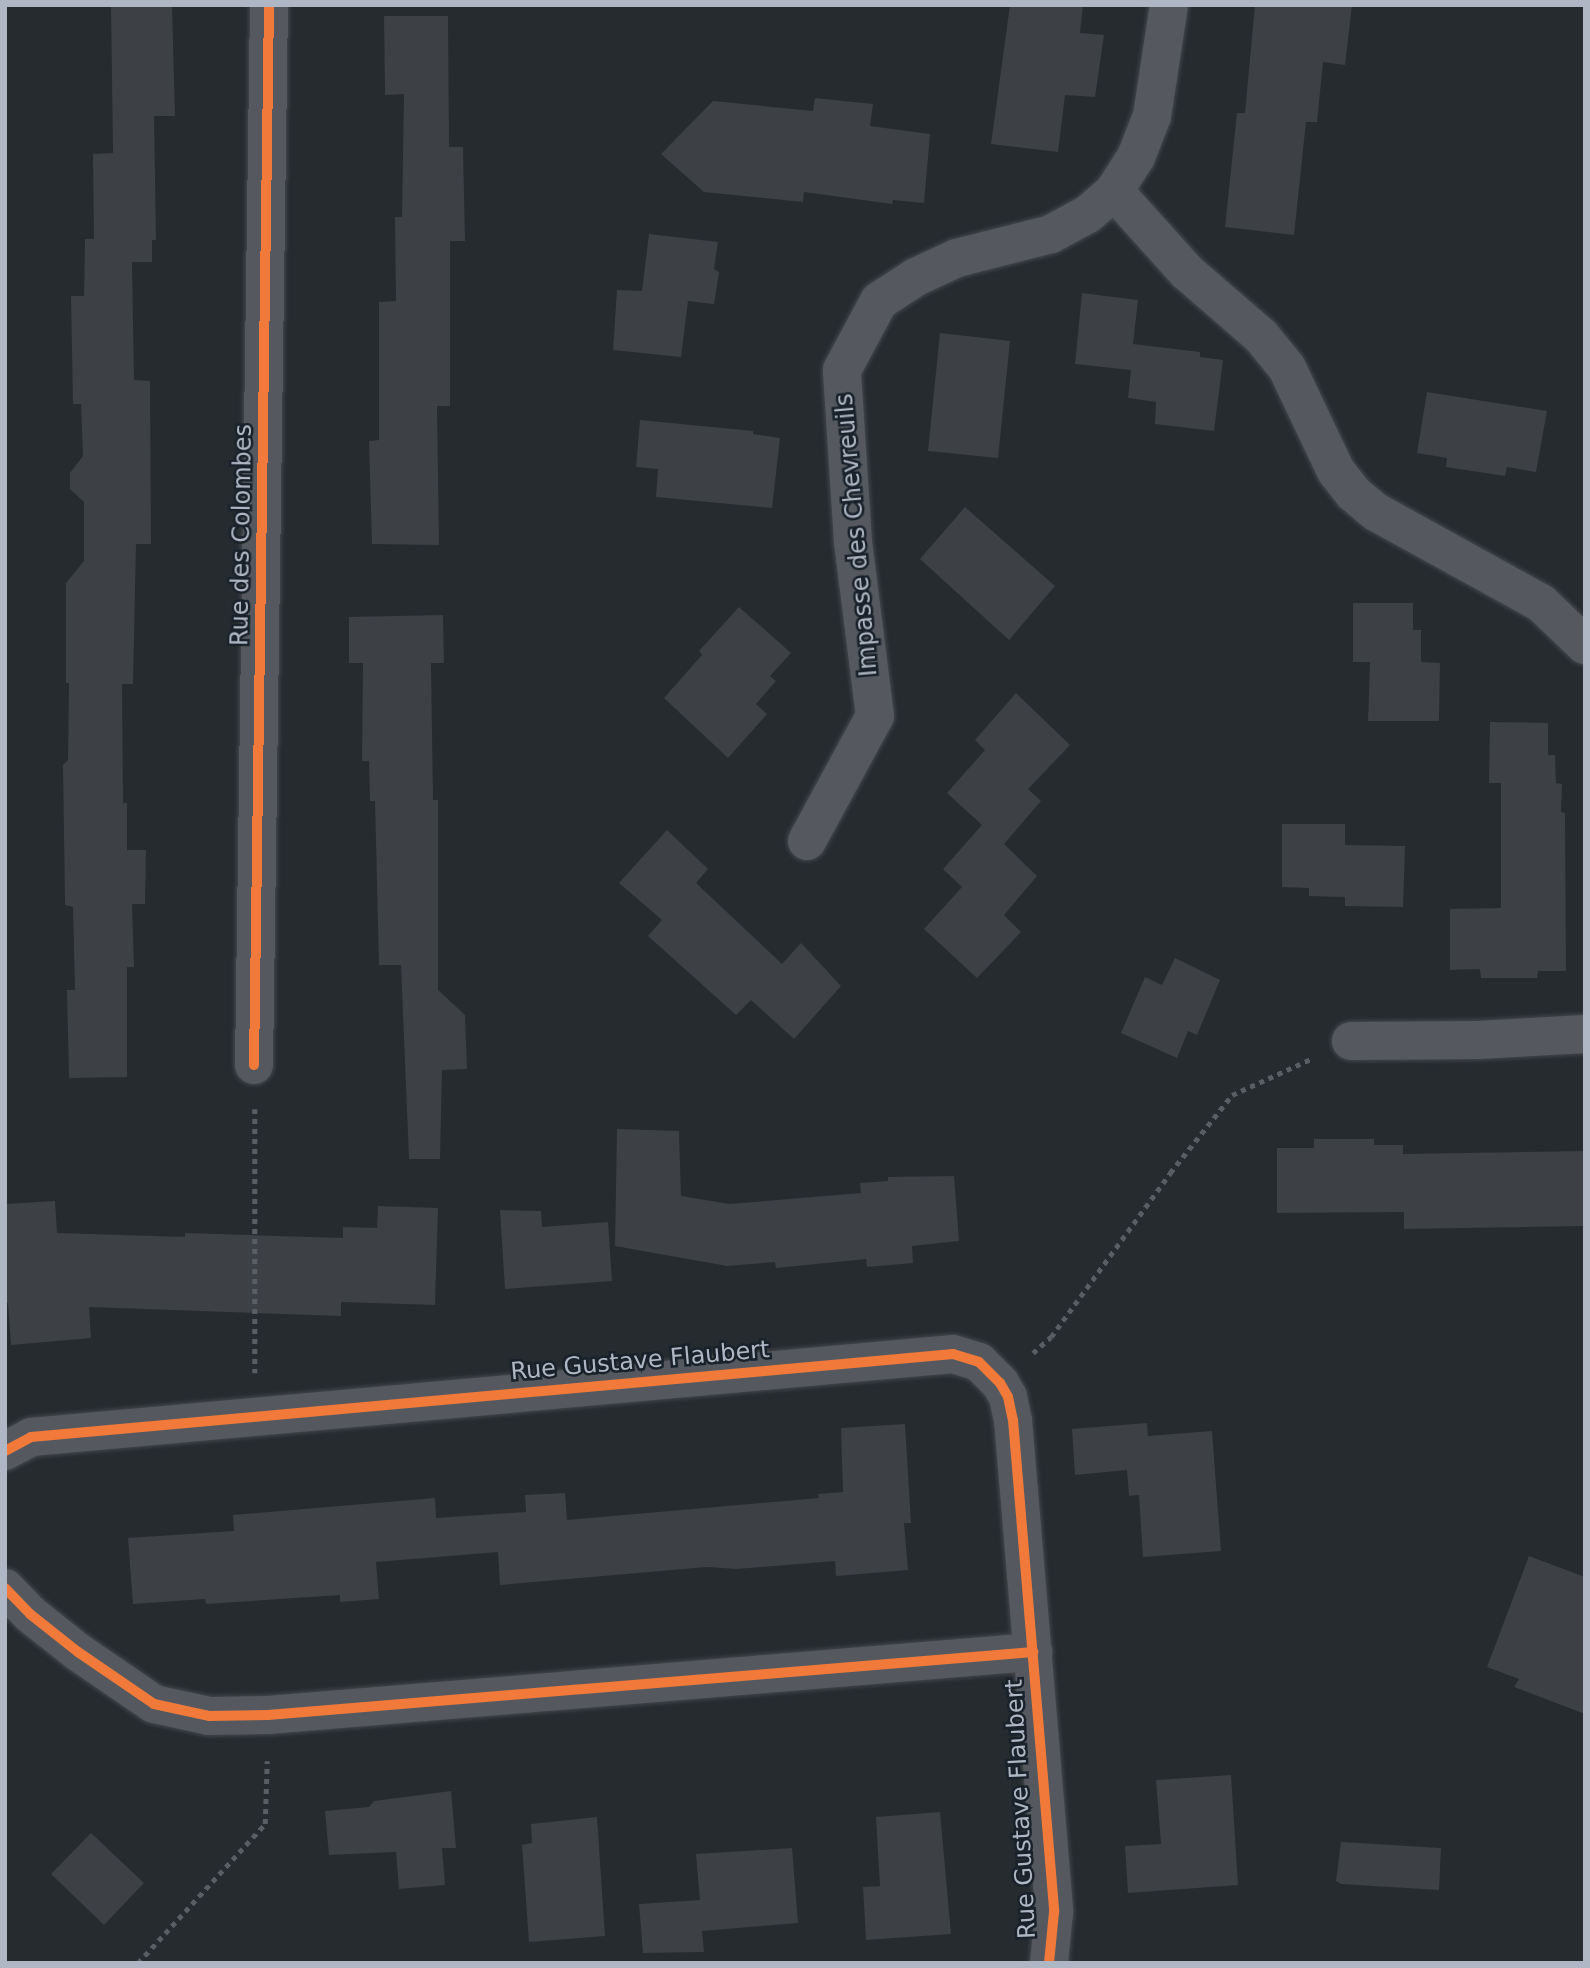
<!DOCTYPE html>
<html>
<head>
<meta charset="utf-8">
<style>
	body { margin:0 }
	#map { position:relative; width:1590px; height:1968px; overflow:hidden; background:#262b30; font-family:"DejaVu Sans",sans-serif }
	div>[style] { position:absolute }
	.building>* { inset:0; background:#3d4045 }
	.path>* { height:4.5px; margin-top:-2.25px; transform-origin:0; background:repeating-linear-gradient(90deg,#585e63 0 5px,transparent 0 10px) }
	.roads { filter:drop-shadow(0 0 2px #43474b) drop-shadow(0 0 2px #43474b) }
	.minor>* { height:38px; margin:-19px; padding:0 19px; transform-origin:19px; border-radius:19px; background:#55595f }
	.cycleway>* { height:10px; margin:-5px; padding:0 5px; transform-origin:5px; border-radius:5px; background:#f17a3a }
	span { translate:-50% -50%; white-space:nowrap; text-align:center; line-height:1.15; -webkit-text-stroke:5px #19212b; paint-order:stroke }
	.street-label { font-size:24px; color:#aeb7c3 }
	.frame { position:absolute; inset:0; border:7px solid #aeb7c3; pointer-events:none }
</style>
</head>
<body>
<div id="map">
	<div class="building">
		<i style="clip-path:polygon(111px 5px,172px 5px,175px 116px,154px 116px,156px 240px,152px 240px,152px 262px,132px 262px,134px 380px,150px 381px,151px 544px,136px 544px,133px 684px,122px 684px,123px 803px,127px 803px,127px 850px,146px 850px,145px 904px,132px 904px,134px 967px,127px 967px,127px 1077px,69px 1078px,67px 990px,75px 990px,73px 907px,65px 905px,63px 765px,68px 760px,69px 683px,66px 683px,66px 583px,84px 561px,84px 502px,70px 489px,70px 473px,83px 456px,81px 404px,73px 404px,71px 296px,84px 296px,85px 239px,94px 239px,93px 154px,113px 153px)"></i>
		<i style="clip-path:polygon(1010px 5px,1083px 5px,1080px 33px,1104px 35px,1095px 97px,1065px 95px,1058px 152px,991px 144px)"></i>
		<i style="clip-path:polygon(1255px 5px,1352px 5px,1345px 65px,1323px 62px,1317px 122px,1306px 122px,1294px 235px,1225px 227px,1237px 113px,1245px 113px)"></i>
		<i style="clip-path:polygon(384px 16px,448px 16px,449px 147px,463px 147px,465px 241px,450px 241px,450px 406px,437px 406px,439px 545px,372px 544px,369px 441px,379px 440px,379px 302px,396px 301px,395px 217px,402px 217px,404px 94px,385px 95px)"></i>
		<i style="clip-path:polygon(815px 98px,873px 104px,870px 126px,930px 134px,924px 203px,893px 200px,892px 204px,804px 192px,803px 202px,704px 192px,661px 154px,713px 101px,813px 111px)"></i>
		<i style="clip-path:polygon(649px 234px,718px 242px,714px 269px,719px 272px,714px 304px,688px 301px,681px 357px,613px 350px,617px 290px,642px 291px)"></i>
		<i style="clip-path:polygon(1082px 293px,1138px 300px,1133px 344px,1200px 352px,1200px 357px,1223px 360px,1214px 431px,1155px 424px,1156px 402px,1128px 398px,1131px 370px,1075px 364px)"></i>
		<i style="clip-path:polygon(940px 333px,1010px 341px,998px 458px,928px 451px)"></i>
		<i style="clip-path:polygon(1427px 392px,1547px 411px,1536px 472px,1507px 467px,1505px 476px,1446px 467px,1447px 458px,1417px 453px)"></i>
		<i style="clip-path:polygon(640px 420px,753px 431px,753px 434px,780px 438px,772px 508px,656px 497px,658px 469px,636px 467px)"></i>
		<i style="clip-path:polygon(965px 507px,1055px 586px,1009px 640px,920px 559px)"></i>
		<i style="clip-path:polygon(1353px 603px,1413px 603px,1413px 630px,1421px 630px,1421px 662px,1440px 663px,1439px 721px,1368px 721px,1370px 662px,1353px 662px)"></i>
		<i style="clip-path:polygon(739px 607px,791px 653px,770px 676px,776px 681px,756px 704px,767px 714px,728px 758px,664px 698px,702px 655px,699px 651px)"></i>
		<i style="clip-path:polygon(443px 615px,444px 663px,431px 663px,433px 800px,438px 800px,438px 990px,465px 1015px,467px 1069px,442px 1070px,440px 1159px,409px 1159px,401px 965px,379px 965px,375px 801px,370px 801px,369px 761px,362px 761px,363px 663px,349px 663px,349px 617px)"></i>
		<i style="clip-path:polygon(1016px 693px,1070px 745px,1028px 789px,1041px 801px,1004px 844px,1037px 876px,1004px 915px,1021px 932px,977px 978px,924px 929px,962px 887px,943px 869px,982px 825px,947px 793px,985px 750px,975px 740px)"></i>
		<i style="clip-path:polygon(1490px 722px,1548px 723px,1548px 755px,1555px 755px,1556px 783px,1562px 784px,1561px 812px,1565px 813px,1566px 971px,1538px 971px,1537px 978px,1481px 978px,1480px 969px,1450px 970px,1450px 909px,1501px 908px,1501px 783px,1489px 783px)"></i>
		<i style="clip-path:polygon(1282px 824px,1345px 824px,1345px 845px,1405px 846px,1403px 907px,1345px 906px,1345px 897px,1309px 896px,1309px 888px,1282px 887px)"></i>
		<i style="clip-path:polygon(667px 830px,708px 869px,696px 883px,782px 964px,801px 943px,841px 986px,794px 1039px,751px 1000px,736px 1015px,648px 936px,662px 920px,619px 883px)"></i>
		<i style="clip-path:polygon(1175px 958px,1220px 980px,1197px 1035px,1188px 1031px,1177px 1058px,1121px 1033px,1145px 977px,1162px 985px)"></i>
		<i style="clip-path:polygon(617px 1129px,679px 1131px,681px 1196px,730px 1204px,861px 1193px,860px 1183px,888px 1181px,888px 1177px,954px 1176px,959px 1241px,912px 1246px,913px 1263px,867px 1267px,866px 1259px,776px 1268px,775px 1262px,727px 1266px,615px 1246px)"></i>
		<i style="clip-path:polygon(1314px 1139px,1374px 1139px,1374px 1145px,1403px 1145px,1403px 1154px,1585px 1151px,1585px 1226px,1404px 1229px,1404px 1212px,1277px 1213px,1277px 1148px,1314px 1148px)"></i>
		<i style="clip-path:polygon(55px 1201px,57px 1233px,185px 1237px,185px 1233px,343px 1238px,343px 1227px,377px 1228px,378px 1206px,438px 1208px,435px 1305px,341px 1302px,341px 1316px,89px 1307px,91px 1338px,11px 1345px,8px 1303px,5px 1303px,5px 1204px)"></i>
		<i style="clip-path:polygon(500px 1210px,541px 1211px,542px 1227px,608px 1222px,612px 1281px,505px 1289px)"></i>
		<i style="clip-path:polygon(1147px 1423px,1148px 1436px,1212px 1431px,1221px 1551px,1143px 1557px,1139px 1495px,1129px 1496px,1127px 1470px,1075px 1475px,1072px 1429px)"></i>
		<i style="clip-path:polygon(905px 1424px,911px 1523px,904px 1523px,908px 1570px,836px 1576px,835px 1561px,737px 1569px,707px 1567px,500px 1585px,498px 1552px,376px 1562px,379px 1599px,340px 1602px,340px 1595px,206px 1604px,205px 1599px,133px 1604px,128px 1538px,234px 1531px,233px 1515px,435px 1498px,436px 1518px,526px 1512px,525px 1495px,565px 1493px,567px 1520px,819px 1498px,818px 1494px,843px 1492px,841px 1428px)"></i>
		<i style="clip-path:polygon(1529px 1556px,1585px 1577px,1585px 1714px,1514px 1687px,1519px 1679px,1487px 1667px)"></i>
		<i style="clip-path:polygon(1231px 1775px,1238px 1885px,1128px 1893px,1125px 1846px,1161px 1844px,1156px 1780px)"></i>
		<i style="clip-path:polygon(451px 1791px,456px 1848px,442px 1848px,445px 1885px,399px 1889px,396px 1852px,329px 1855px,325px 1811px,369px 1807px,374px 1801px)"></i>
		<i style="clip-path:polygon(940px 1812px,951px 1934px,866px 1940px,863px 1887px,880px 1886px,876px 1817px)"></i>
		<i style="clip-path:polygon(597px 1817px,605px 1936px,529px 1942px,522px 1845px,532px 1843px,531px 1824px)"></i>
		<i style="clip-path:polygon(91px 1833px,144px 1883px,104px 1925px,51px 1874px)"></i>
		<i style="clip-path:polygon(1341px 1842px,1441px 1848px,1439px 1890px,1341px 1884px,1336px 1881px)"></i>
		<i style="clip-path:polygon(792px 1848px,798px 1923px,702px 1931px,704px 1952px,643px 1953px,639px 1904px,700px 1900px,696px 1854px)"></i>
	</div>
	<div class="path">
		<i style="left:255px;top:1109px;width:264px;rotate:90deg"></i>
		<i style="left:1033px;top:1353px;width:24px;rotate:-42deg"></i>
		<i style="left:1051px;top:1337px;width:203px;rotate:-54deg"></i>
		<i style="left:1170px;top:1173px;width:100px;rotate:-51.5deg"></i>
		<i style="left:1232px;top:1095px;width:89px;rotate:-24.6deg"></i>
		<i style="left:138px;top:1963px;width:188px;rotate:-47.6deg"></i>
		<i style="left:265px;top:1824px;width:63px;rotate:-88.2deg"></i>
	</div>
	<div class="roads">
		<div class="minor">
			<i style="left:1114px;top:191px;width:109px;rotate:48deg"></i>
			<i style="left:1187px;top:272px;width:98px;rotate:40.9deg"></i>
			<i style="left:1261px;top:336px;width:41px;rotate:50.9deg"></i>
			<i style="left:1287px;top:368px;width:114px;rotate:64.6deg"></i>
			<i style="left:1336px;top:471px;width:28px;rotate:52deg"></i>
			<i style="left:1353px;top:493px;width:30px;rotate:40deg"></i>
			<i style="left:1376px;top:512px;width:188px;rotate:28.9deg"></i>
			<i style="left:1541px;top:603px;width:61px;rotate:43.7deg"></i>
			<i style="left:807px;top:841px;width:142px;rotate:-61.5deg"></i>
			<i style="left:875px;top:716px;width:175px;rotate:-97.2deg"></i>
			<i style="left:853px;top:542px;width:172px;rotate:-93.7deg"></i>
			<i style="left:842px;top:370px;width:78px;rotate:-61.8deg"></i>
			<i style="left:879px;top:301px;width:44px;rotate:-33deg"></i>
			<i style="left:916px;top:277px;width:45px;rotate:-24.9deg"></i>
			<i style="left:957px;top:258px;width:97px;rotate:-14.3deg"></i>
			<i style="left:1051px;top:234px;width:42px;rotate:-28.4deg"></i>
			<i style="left:1088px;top:214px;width:35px;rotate:-41deg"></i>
			<i style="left:1114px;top:191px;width:40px;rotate:-57.1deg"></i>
			<i style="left:1136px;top:157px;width:44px;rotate:-68.7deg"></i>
			<i style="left:1152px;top:116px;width:112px;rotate:-81.3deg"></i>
			<i style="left:1351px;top:1041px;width:127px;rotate:-0.5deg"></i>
			<i style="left:1478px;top:1040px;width:107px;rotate:-3.2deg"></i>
			<i style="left:254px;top:1065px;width:1060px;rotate:-89.19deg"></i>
			<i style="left:5px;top:1451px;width:30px;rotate:-28deg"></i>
			<i style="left:31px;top:1437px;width:926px;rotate:-5.14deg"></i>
			<i style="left:953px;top:1354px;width:27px;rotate:17deg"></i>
			<i style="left:979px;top:1362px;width:30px;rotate:45deg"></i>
			<i style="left:1000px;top:1383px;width:16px;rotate:60deg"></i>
			<i style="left:1008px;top:1397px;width:24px;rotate:78deg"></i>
			<i style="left:1013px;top:1420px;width:494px;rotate:85.2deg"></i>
			<i style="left:1054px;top:1912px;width:51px;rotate:95.6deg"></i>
			<i style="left:5px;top:1588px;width:36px;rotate:46deg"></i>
			<i style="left:30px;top:1614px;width:61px;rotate:38.4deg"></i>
			<i style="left:78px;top:1652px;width:92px;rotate:34.4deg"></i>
			<i style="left:154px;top:1704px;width:56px;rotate:12.3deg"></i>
			<i style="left:209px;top:1716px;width:59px;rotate:-1deg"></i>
			<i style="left:268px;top:1715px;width:768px;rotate:-4.71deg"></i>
		</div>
	</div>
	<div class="cycleway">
		<i style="left:254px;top:1065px;width:1060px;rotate:-89.19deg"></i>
		<i style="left:5px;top:1451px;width:30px;rotate:-28deg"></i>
		<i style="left:31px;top:1437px;width:926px;rotate:-5.14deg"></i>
		<i style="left:953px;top:1354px;width:27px;rotate:17deg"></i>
		<i style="left:979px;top:1362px;width:30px;rotate:45deg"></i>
		<i style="left:1000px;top:1383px;width:16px;rotate:60deg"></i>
		<i style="left:1008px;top:1397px;width:24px;rotate:78deg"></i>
		<i style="left:1013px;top:1420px;width:494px;rotate:85.2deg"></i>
		<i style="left:1054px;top:1912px;width:51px;rotate:95.6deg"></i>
		<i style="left:5px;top:1588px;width:36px;rotate:46deg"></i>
		<i style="left:30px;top:1614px;width:61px;rotate:38.4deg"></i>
		<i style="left:78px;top:1652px;width:92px;rotate:34.4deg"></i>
		<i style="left:154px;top:1704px;width:56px;rotate:12.3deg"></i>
		<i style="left:209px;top:1716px;width:59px;rotate:-1deg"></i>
		<i style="left:268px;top:1715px;width:768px;rotate:-4.71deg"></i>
	</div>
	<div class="street-label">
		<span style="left:242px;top:535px;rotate:-89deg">Rue des Colombes</span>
		<span style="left:857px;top:535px;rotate:-95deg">Impasse des Chevreuils</span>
		<span style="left:640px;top:1361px;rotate:-5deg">Rue Gustave Flaubert</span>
		<span style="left:1021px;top:1809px;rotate:-93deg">Rue Gustave Flaubert</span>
	</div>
	<div class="frame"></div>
</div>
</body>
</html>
